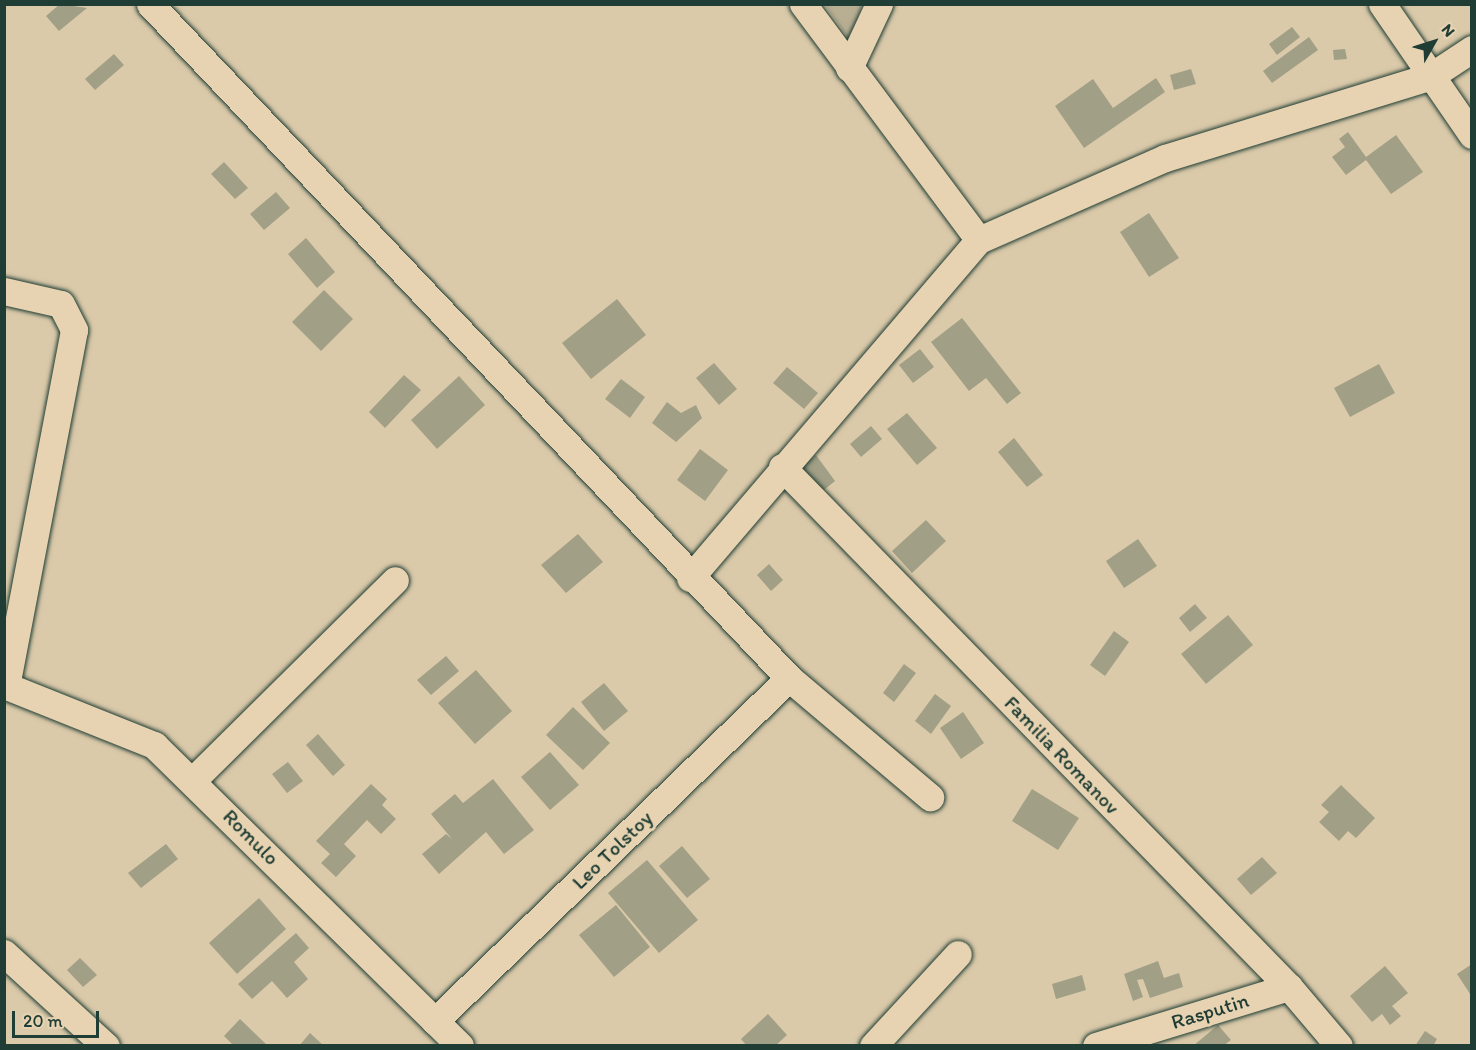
<!DOCTYPE html>
<html>
<head>
<meta charset="utf-8">
<style>
	body { margin:0 }
	#map { position:relative; width:1476px; height:1050px; overflow:hidden; background:#dbcaaa; font-family:Itim,sans-serif }
	div>[style] { position:absolute }
	.green>* { inset:0; background:#b8af93 }
	.building>* { inset:0; background:#a19f85 }
	.roads { filter:drop-shadow(0 0 2px #1f3d34) drop-shadow(0 0 2px #1f3d34) }
	.minor>* { height:27px; margin:-13.5px; padding:0 13.5px; transform-origin:13.5px; border-radius:13.5px; background:#e7d3b1 }
	span { translate:-50% -50%; white-space:nowrap; text-align:center; line-height:1.15; -webkit-text-stroke:6px #e7d3b1; paint-order:stroke }
	.street-label { font-size:21px; color:#1f3d34 }
	.frame { position:absolute; inset:0; border:6px solid #1f3d34; pointer-events:none }
	.north { position:absolute; left:1404px; top:12px; width:60px; height:60px; -webkit-text-stroke:4px #e7d3b1; paint-order:stroke; rotate:51deg; font-size:16px; font-weight:700; line-height:24px; text-align:center; color:#1f3d34 }
	.north::after { content:''; display:block; margin:auto; width:21px; height:27px; background:#1f3d34; clip-path:polygon(50% 0,100% 100%,50% 72%,0 100%) }
	.scale { position:absolute; left:12px; top:1011px; width:87px; height:27px; box-sizing:border-box; border:3px solid #1f3d34; border-top:0; padding-left:8px; font-size:18px; line-height:21px; white-space:nowrap; color:#1f3d34; -webkit-text-stroke:4px #e7d3b1; paint-order:stroke }
</style>
</head>
<body>
<div id="map">
	<div class="green">
		<i style="clip-path:polygon(825px 5px,862px 5px,850px 40px)"></i>
	</div>
	<div class="building">
		<i style="clip-path:polygon(60px 4px,87px 8px,59px 31px,46px 16px)"></i>
		<i style="clip-path:polygon(1292px 27px,1300px 37px,1277px 55px,1269px 44px)"></i>
		<i style="clip-path:polygon(1309px 37px,1318px 50px,1272px 83px,1263px 71px)"></i>
		<i style="clip-path:polygon(1345px 49px,1347px 59px,1334px 60px,1333px 50px)"></i>
		<i style="clip-path:polygon(114px 54px,124px 65px,95px 90px,85px 79px)"></i>
		<i style="clip-path:polygon(1191px 69px,1196px 84px,1174px 90px,1170px 75px)"></i>
		<i style="clip-path:polygon(1156px 78px,1165px 92px,1084px 148px,1055px 106px,1093px 79px,1113px 108px)"></i>
		<i style="clip-path:polygon(1348px 132px,1366px 157px,1396px 135px,1423px 172px,1391px 194px,1366px 160px,1346px 175px,1332px 157px,1345px 147px,1339px 139px)"></i>
		<i style="clip-path:polygon(224px 162px,248px 188px,235px 199px,211px 174px)"></i>
		<i style="clip-path:polygon(276px 192px,290px 208px,264px 230px,250px 214px)"></i>
		<i style="clip-path:polygon(1149px 213px,1179px 258px,1149px 277px,1120px 232px)"></i>
		<i style="clip-path:polygon(306px 238px,335px 272px,317px 288px,288px 254px)"></i>
		<i style="clip-path:polygon(324px 290px,353px 319px,321px 351px,292px 322px)"></i>
		<i style="clip-path:polygon(617px 299px,646px 335px,591px 379px,562px 343px)"></i>
		<i style="clip-path:polygon(962px 318px,1021px 393px,1007px 404px,986px 378px,969px 391px,931px 342px)"></i>
		<i style="clip-path:polygon(920px 349px,934px 367px,913px 383px,899px 365px)"></i>
		<i style="clip-path:polygon(714px 363px,737px 389px,719px 405px,696px 378px)"></i>
		<i style="clip-path:polygon(1379px 364px,1395px 393px,1350px 417px,1334px 388px)"></i>
		<i style="clip-path:polygon(787px 367px,818px 393px,804px 409px,773px 383px)"></i>
		<i style="clip-path:polygon(404px 375px,421px 390px,385px 428px,369px 412px)"></i>
		<i style="clip-path:polygon(459px 376px,485px 405px,437px 449px,411px 420px)"></i>
		<i style="clip-path:polygon(621px 379px,645px 397px,630px 418px,605px 399px)"></i>
		<i style="clip-path:polygon(667px 402px,681px 413px,696px 405px,702px 418px,676px 442px,652px 423px)"></i>
		<i style="clip-path:polygon(907px 413px,937px 448px,917px 465px,887px 429px)"></i>
		<i style="clip-path:polygon(871px 426px,882px 439px,861px 457px,850px 444px)"></i>
		<i style="clip-path:polygon(1014px 438px,1043px 475px,1027px 487px,998px 452px)"></i>
		<i style="clip-path:polygon(700px 449px,728px 470px,705px 501px,677px 480px)"></i>
		<i style="clip-path:polygon(816px 455px,835px 481px,819px 494px,800px 468px)"></i>
		<i style="clip-path:polygon(926px 520px,946px 541px,912px 573px,892px 551px)"></i>
		<i style="clip-path:polygon(578px 534px,603px 562px,566px 593px,541px 565px)"></i>
		<i style="clip-path:polygon(1138px 539px,1157px 566px,1124px 588px,1106px 561px)"></i>
		<i style="clip-path:polygon(769px 564px,783px 580px,771px 591px,757px 575px)"></i>
		<i style="clip-path:polygon(1195px 604px,1207px 618px,1190px 632px,1179px 618px)"></i>
		<i style="clip-path:polygon(1228px 615px,1253px 645px,1206px 684px,1181px 654px)"></i>
		<i style="clip-path:polygon(1114px 631px,1129px 642px,1105px 676px,1090px 665px)"></i>
		<i style="clip-path:polygon(446px 656px,459px 671px,431px 695px,417px 680px)"></i>
		<i style="clip-path:polygon(904px 664px,916px 673px,894px 702px,883px 693px)"></i>
		<i style="clip-path:polygon(476px 670px,512px 711px,475px 744px,438px 703px)"></i>
		<i style="clip-path:polygon(604px 683px,628px 711px,604px 731px,581px 702px)"></i>
		<i style="clip-path:polygon(935px 694px,951px 706px,931px 734px,915px 721px)"></i>
		<i style="clip-path:polygon(573px 707px,610px 743px,583px 770px,546px 735px)"></i>
		<i style="clip-path:polygon(963px 712px,984px 743px,961px 759px,940px 728px)"></i>
		<i style="clip-path:polygon(318px 734px,345px 765px,333px 776px,306px 745px)"></i>
		<i style="clip-path:polygon(550px 752px,579px 785px,550px 810px,521px 777px)"></i>
		<i style="clip-path:polygon(288px 762px,303px 781px,287px 793px,272px 774px)"></i>
		<i style="clip-path:polygon(493px 779px,534px 830px,504px 854px,486px 832px,439px 874px,422px 854px,446px 834px,452px 839px,431px 814px,455px 794px,463px 803px)"></i>
		<i style="clip-path:polygon(371px 784px,387px 799px,382px 805px,396px 819px,381px 834px,367px 820px,344px 844px,356px 856px,336px 877px,321px 863px,330px 854px,316px 841px)"></i>
		<i style="clip-path:polygon(1341px 785px,1375px 818px,1356px 838px,1348px 831px,1339px 841px,1319px 822px,1329px 812px,1321px 805px)"></i>
		<i style="clip-path:polygon(1032px 789px,1079px 818px,1058px 850px,1012px 821px)"></i>
		<i style="clip-path:polygon(166px 844px,178px 859px,141px 888px,128px 873px)"></i>
		<i style="clip-path:polygon(682px 846px,710px 879px,687px 898px,659px 866px)"></i>
		<i style="clip-path:polygon(1262px 857px,1277px 873px,1251px 895px,1237px 879px)"></i>
		<i style="clip-path:polygon(647px 860px,698px 920px,659px 953px,608px 893px)"></i>
		<i style="clip-path:polygon(259px 898px,286px 929px,237px 974px,209px 943px)"></i>
		<i style="clip-path:polygon(616px 905px,650px 947px,614px 977px,579px 935px)"></i>
		<i style="clip-path:polygon(296px 933px,309px 948px,294px 962px,308px 979px,287px 998px,272px 981px,252px 999px,238px 984px)"></i>
		<i style="clip-path:polygon(80px 958px,97px 975px,83px 987px,67px 970px)"></i>
		<i style="clip-path:polygon(1158px 961px,1164px 978px,1179px 973px,1183px 987px,1150px 998px,1143px 979px,1137px 980px,1143px 997px,1133px 1001px,1124px 974px)"></i>
		<i style="clip-path:polygon(1472px 964px,1472px 997px,1457px 974px)"></i>
		<i style="clip-path:polygon(1385px 966px,1408px 993px,1392px 1006px,1401px 1016px,1390px 1025px,1382px 1014px,1372px 1022px,1350px 996px)"></i>
		<i style="clip-path:polygon(1082px 975px,1086px 990px,1056px 999px,1052px 984px)"></i>
		<i style="clip-path:polygon(768px 1014px,787px 1035px,775px 1046px,747px 1046px,741px 1039px)"></i>
		<i style="clip-path:polygon(240px 1019px,268px 1046px,234px 1046px,224px 1036px)"></i>
		<i style="clip-path:polygon(1218px 1025px,1231px 1040px,1223px 1046px,1193px 1046px)"></i>
		<i style="clip-path:polygon(1425px 1031px,1437px 1039px,1433px 1046px,1415px 1046px)"></i>
		<i style="clip-path:polygon(310px 1033px,324px 1046px,299px 1046px)"></i>
	</div>
	<div class="roads">
		<div class="minor">
			<i style="left:150px;top:4px;width:929px;rotate:46.53deg"></i>
			<i style="left:789px;top:678px;width:185px;rotate:40.2deg"></i>
			<i style="left:803px;top:4px;width:294px;rotate:53.3deg"></i>
			<i style="left:1382px;top:4px;width:159px;rotate:55.5deg"></i>
			<i style="left:849px;top:68px;width:71px;rotate:-64.9deg"></i>
			<i style="left:4px;top:291px;width:58px;rotate:12.8deg"></i>
			<i style="left:61px;top:304px;width:29px;rotate:63deg"></i>
			<i style="left:74px;top:330px;width:361px;rotate:100.8deg"></i>
			<i style="left:782px;top:467px;width:726px;rotate:45.73deg"></i>
			<i style="left:1289px;top:987px;width:77px;rotate:49.7deg"></i>
			<i style="left:690px;top:578px;width:445px;rotate:-49.5deg"></i>
			<i style="left:979px;top:240px;width:203px;rotate:-23.8deg"></i>
			<i style="left:1165px;top:158px;width:278px;rotate:-17.1deg"></i>
			<i style="left:1431px;top:76px;width:49px;rotate:-33.4deg"></i>
			<i style="left:4px;top:685px;width:162px;rotate:21.8deg"></i>
			<i style="left:154px;top:745px;width:429px;rotate:44.5deg"></i>
			<i style="left:193px;top:780px;width:284px;rotate:-44.7deg"></i>
			<i style="left:4px;top:953px;width:138px;rotate:42.4deg"></i>
			<i style="left:435px;top:1021px;width:493px;rotate:-44.1deg"></i>
			<i style="left:873px;top:1046px;width:125px;rotate:-47.3deg"></i>
			<i style="left:1096px;top:1046px;width:202px;rotate:-17deg"></i>
		</div>
	</div>
	<div class="street-label">
		<span style="left:1062px;top:755px;rotate:46deg">Familia Romanov</span>
		<span style="left:251px;top:837px;rotate:45deg">Romulo</span>
		<span style="left:612px;top:850px;rotate:-44deg">Leo Tolstoy</span>
		<span style="left:1210px;top:1011px;rotate:-17deg">Rasputin</span>
	</div>
	<div class="frame"></div>
	<div class="north">N</div>
	<div class="scale">20 m</div>
</div>
</body>
</html>
